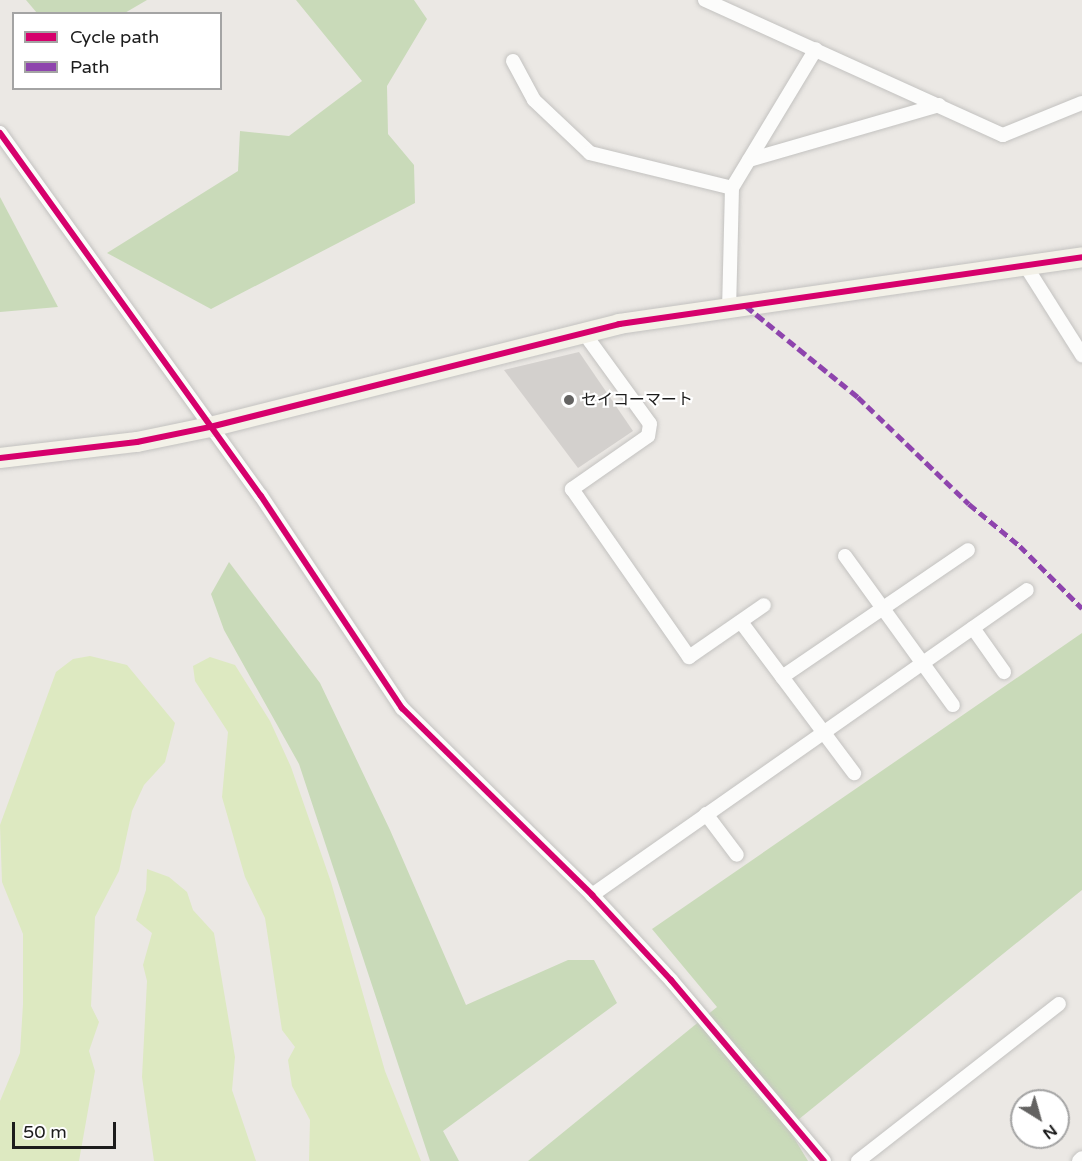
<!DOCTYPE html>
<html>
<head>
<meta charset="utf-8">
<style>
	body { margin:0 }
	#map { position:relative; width:1082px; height:1161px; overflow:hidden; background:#ebe8e4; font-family:"Varela Round","Noto Sans JP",sans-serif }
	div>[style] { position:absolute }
	.grass>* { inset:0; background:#dde9c1 }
	.forest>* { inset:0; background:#c9dab9 }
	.building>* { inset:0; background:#d3d0cd }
	.roads { filter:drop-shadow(0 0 2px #c3c2c0) drop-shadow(0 0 2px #c3c2c0) }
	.street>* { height:14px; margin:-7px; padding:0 7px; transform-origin:7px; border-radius:7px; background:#fcfcfb }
	.secondary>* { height:20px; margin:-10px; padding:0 10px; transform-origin:10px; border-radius:10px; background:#f3f1e8 }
	.quiet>* { height:4.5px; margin-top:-2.25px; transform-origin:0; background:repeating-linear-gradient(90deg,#8e44ad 0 9px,transparent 0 13.5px) }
	.cycleway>* { height:6px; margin:-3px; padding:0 3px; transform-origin:3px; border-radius:3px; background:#d6006c }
	.dots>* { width:16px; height:16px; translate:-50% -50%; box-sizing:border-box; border:3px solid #fff; border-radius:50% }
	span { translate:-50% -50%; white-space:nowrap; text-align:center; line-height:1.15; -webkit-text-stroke:4.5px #fff; paint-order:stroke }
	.poi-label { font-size:16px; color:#1c1c1c }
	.left { translate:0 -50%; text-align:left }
	.legend { position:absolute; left:12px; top:12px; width:210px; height:78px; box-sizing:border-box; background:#fff; border:2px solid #a4a4a4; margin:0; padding:8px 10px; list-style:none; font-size:18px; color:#1c1c1c }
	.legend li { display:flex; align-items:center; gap:12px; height:30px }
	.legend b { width:30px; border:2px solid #a4a4a4 }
	.north { position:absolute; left:1010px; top:1089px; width:60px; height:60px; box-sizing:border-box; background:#fff; border:2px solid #a4a4a4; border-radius:50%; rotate:143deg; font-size:16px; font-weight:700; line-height:24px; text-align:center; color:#1c1c1c }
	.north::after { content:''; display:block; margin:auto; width:21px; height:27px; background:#646362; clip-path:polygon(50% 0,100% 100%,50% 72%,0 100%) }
	.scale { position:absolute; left:12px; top:1122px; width:104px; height:27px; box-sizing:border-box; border:3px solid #1c1c1c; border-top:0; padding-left:8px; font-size:18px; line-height:21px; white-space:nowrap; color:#1c1c1c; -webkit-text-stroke:4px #fff; paint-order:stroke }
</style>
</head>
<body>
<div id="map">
	<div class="grass">
		<i style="clip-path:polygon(90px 656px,127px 665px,175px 723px,165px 762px,144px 785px,132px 811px,119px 871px,95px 917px,91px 1006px,99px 1022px,89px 1051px,95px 1071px,79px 1161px,0 1161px,0 1101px,20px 1053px,23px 1004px,23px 934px,2px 882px,0 825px,56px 672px,73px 659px)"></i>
		<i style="clip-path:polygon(210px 657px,235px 665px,270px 721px,291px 767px,331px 882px,385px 1071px,421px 1161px,309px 1161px,310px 1120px,292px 1086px,288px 1060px,295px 1047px,282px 1030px,265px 918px,245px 877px,222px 797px,228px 732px,195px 681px,193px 666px)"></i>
		<i style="clip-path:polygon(147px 869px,169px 877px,187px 892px,193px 910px,214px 933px,235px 1057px,232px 1090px,256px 1161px,154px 1161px,142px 1077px,147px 981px,143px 965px,152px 933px,136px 920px,146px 890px)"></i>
	</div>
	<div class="forest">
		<i style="clip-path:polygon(26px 0,147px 0,123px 14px,37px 13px)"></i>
		<i style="clip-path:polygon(296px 0,414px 0,427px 19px,387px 86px,388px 134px,414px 165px,415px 203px,211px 309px,107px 253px,238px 171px,240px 131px,289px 136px,362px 81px)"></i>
		<i style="clip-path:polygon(0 197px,58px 307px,0 312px)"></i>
		<i style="clip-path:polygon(229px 562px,320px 683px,390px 830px,466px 1005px,568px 960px,594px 960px,617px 1003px,443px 1131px,459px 1161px,430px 1161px,299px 764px,224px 630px,211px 594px)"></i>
		<i style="clip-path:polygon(1082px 633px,1082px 890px,788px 1128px,808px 1161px,528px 1161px,717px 1007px,652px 929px)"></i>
	</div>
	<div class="building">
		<i style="clip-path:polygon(579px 352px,633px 431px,578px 468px,504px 370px)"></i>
	</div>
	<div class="roads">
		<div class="street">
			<i style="left:705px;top:0;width:327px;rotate:24.4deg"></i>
			<i style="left:1003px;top:135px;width:85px;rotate:-22.1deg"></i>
			<i style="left:513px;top:61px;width:44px;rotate:61.7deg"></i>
			<i style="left:534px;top:100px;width:77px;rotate:43.4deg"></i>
			<i style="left:590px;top:153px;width:146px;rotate:13.8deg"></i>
			<i style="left:732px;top:188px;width:120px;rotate:91.4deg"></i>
			<i style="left:0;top:133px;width:447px;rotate:54.3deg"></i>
			<i style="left:261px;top:496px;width:255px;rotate:56.4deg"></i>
			<i style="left:402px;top:708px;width:267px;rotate:44.5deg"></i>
			<i style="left:592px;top:895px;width:116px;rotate:47.1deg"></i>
			<i style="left:671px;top:980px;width:237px;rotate:49.8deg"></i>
			<i style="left:749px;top:160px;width:198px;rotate:-16.1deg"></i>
			<i style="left:732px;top:188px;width:162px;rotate:-58.9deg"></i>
			<i style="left:1025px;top:265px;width:107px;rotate:57.7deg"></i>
			<i style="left:584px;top:333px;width:112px;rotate:54deg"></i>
			<i style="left:650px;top:424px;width:12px;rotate:99deg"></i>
			<i style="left:648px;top:436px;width:93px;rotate:145.1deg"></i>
			<i style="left:572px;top:489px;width:205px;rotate:55.1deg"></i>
			<i style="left:689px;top:657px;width:91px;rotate:-34.7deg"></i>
			<i style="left:845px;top:556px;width:184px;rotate:54.1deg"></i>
			<i style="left:741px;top:622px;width:189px;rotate:53.2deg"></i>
			<i style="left:973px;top:628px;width:54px;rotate:54.8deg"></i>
			<i style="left:782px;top:677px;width:225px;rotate:-34.3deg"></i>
			<i style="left:706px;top:814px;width:51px;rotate:52.9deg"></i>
			<i style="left:592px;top:895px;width:531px;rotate:-35.04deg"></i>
			<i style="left:858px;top:1161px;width:255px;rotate:-38deg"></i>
			<i style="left:1079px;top:1161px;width:4px;rotate:-45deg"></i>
		</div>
		<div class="secondary">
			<i style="left:0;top:458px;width:138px;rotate:-6.7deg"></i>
			<i style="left:137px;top:442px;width:75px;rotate:-11.6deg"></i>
			<i style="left:210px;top:427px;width:422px;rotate:-14.1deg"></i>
			<i style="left:619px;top:324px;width:468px;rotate:-8.2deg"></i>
		</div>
	</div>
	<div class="quiet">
		<i style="left:746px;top:306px;width:144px;rotate:39.1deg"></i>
		<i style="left:858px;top:397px;width:154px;rotate:43.9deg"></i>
		<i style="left:969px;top:504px;width:66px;rotate:39.5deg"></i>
		<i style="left:1020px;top:546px;width:88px;rotate:45deg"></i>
	</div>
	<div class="cycleway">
		<i style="left:0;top:133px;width:447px;rotate:54.3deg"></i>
		<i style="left:261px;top:496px;width:255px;rotate:56.4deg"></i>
		<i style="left:402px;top:708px;width:267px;rotate:44.5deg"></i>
		<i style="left:592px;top:895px;width:116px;rotate:47.1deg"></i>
		<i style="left:671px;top:980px;width:237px;rotate:49.8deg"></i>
		<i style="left:0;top:458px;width:138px;rotate:-6.7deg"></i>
		<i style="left:137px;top:442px;width:75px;rotate:-11.6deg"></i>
		<i style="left:210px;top:427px;width:422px;rotate:-14.1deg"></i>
		<i style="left:619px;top:324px;width:468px;rotate:-8.2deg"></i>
	</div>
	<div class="dots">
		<i style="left:569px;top:400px;background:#646362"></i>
	</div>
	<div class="poi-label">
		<span class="left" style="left:581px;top:400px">セイコーマート</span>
	</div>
	<ul class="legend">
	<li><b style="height:8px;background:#d6006c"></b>Cycle path</li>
	<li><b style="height:8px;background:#8e44ad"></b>Path</li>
	</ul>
	<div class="north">N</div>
	<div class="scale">50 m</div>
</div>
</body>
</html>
